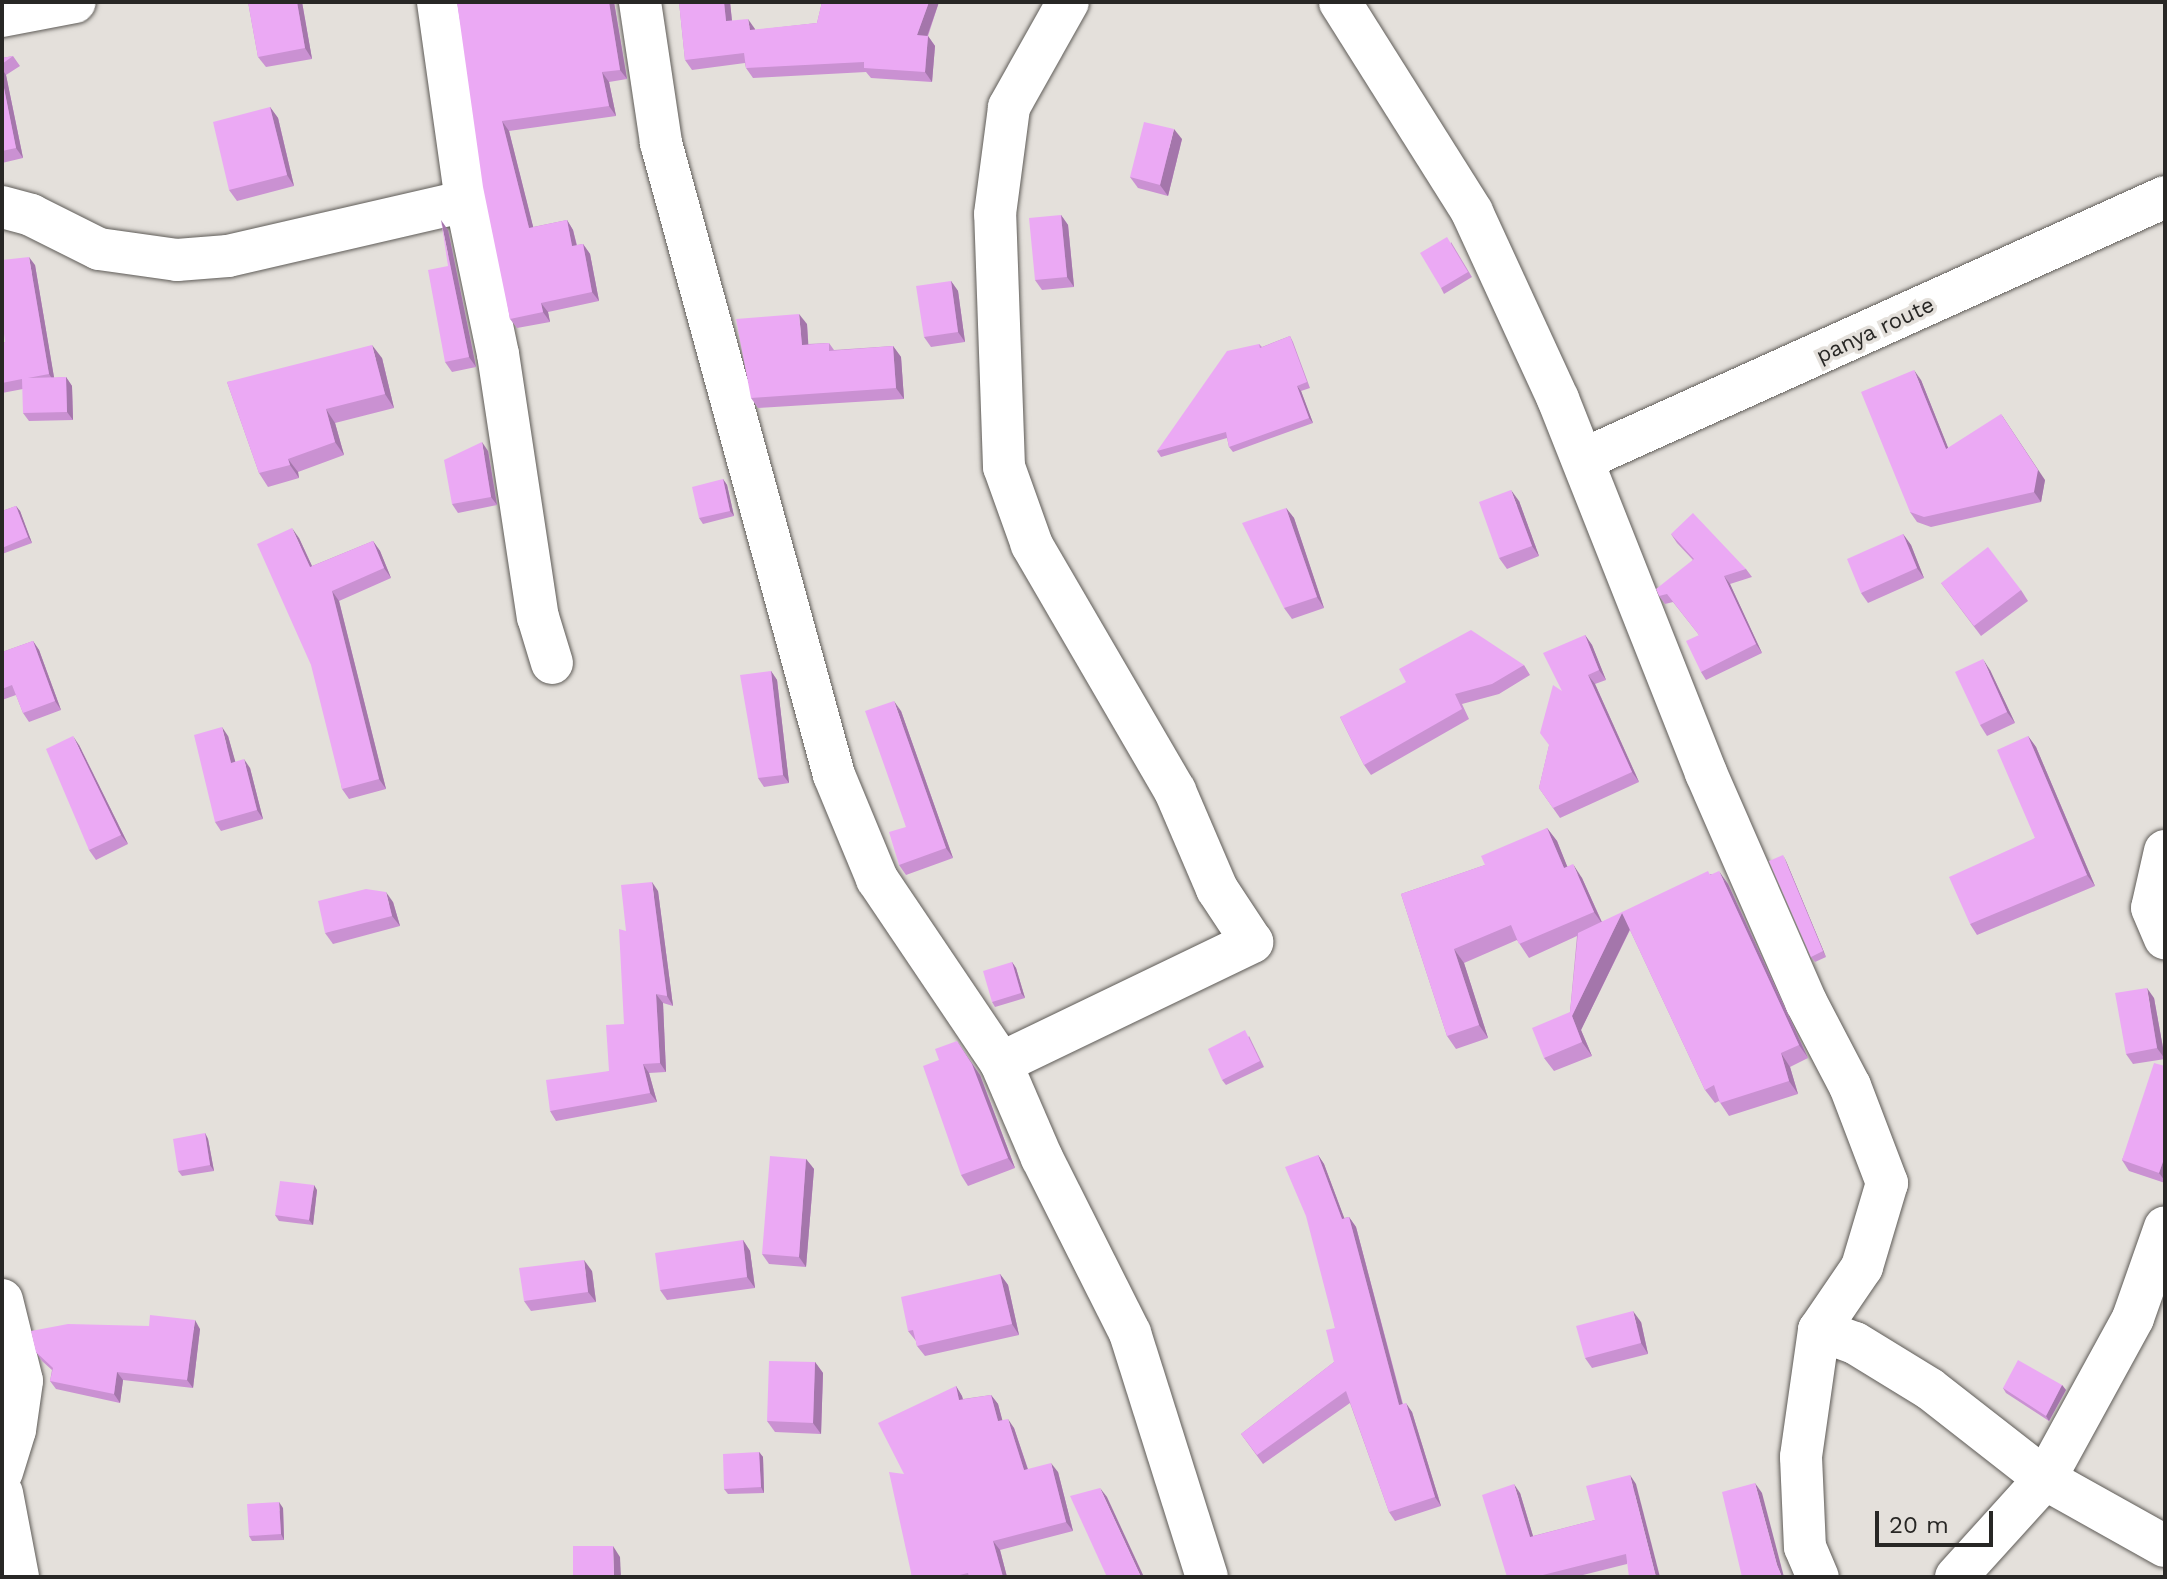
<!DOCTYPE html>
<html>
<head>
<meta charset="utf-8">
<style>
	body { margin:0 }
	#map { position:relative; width:2167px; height:1579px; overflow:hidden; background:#e4e0db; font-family:"Work Sans",sans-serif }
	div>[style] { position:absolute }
	.roads { filter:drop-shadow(0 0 2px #5f5c58) drop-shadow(0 0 2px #5f5c58) }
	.street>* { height:42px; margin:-21px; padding:0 21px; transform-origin:21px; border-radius:21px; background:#fff }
	.wall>* { inset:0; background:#ca91d2 }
	.shaded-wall>* { inset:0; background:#a476ab }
	.building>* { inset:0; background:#eba9f4 }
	span { translate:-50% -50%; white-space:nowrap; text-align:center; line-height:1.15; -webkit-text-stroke:7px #e4e0db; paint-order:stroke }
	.street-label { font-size:22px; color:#282725 }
	.frame { position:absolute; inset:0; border:4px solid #282725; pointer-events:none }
	.scale { position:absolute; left:1875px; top:1511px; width:118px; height:36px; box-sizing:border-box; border:4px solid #282725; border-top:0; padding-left:10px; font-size:24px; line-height:28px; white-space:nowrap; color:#282725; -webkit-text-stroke:6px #e4e0db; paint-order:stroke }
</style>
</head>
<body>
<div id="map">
	<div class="roads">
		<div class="street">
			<i style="left:438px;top:2px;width:201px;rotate:82deg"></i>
			<i style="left:466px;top:201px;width:156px;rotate:78.2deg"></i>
			<i style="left:498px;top:354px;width:266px;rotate:81.4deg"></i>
			<i style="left:538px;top:617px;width:48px;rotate:73.1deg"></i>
			<i style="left:640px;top:2px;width:143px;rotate:81.5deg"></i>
			<i style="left:661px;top:143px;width:655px;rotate:74.69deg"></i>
			<i style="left:834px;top:775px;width:113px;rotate:67.5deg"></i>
			<i style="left:877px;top:879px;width:222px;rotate:56deg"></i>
			<i style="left:1001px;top:1063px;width:103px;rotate:66.7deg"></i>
			<i style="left:1042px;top:1158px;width:196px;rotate:63.3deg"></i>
			<i style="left:1130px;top:1333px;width:256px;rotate:72.5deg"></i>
			<i style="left:1340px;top:2px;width:248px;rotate:57.8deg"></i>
			<i style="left:1472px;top:212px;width:206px;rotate:65.3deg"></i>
			<i style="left:1558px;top:399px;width:402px;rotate:68.4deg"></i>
			<i style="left:1706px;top:773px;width:250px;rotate:66.4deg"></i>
			<i style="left:1806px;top:1002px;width:95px;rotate:62.4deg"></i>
			<i style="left:1850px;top:1086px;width:104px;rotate:69.1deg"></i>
			<i style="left:1887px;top:1183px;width:88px;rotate:106.6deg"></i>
			<i style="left:1862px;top:1267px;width:76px;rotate:124.3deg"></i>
			<i style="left:1819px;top:1330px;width:128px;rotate:98.1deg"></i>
			<i style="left:1801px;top:1457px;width:90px;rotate:87.5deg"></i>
			<i style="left:1805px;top:1547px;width:33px;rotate:67deg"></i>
			<i style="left:2px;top:16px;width:74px;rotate:-10.9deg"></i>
			<i style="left:2px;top:207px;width:30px;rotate:15deg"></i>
			<i style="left:31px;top:215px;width:76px;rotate:26.6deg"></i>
			<i style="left:99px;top:249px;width:79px;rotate:8deg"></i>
			<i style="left:177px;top:260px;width:51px;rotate:-4.5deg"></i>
			<i style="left:228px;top:256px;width:244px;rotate:-13deg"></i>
			<i style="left:1584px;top:459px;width:637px;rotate:-24.27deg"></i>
			<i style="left:2165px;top:851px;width:58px;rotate:102.8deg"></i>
			<i style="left:2152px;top:908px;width:33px;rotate:67deg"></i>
			<i style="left:1001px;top:1063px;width:279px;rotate:-25.7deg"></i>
			<i style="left:1252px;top:942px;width:64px;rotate:-123.4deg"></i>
			<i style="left:1217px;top:889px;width:107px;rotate:-113.2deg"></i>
			<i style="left:1175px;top:791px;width:285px;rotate:-120.2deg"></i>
			<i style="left:1032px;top:545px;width:83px;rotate:-109.7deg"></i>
			<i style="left:1004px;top:467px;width:253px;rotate:-92deg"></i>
			<i style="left:995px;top:214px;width:108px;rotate:-82.5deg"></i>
			<i style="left:1009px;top:107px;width:120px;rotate:-60.7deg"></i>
			<i style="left:2px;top:1300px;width:83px;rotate:76.1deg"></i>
			<i style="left:22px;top:1381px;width:49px;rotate:98.1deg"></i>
			<i style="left:15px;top:1430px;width:44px;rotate:107.2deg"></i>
			<i style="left:1819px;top:1330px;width:38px;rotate:20deg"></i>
			<i style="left:1855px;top:1343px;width:88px;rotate:31.5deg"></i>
			<i style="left:1930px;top:1389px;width:146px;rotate:38deg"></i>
			<i style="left:2045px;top:1479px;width:137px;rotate:29.2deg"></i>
			<i style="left:2px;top:1493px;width:86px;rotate:79.2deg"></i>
			<i style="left:1956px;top:1577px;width:132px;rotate:-47.8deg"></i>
			<i style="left:2045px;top:1479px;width:183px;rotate:-61.3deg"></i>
			<i style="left:2133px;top:1318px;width:96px;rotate:-70.6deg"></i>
		</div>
	</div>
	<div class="wall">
		<i style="clip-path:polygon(248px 2px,302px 2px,312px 59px,266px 67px,258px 57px)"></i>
		<i style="clip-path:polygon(457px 2px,614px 2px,627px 79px,609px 82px,616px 116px,509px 131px,533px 227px,567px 220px,573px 230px,577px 245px,583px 244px,590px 254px,599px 301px,548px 312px,550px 322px,517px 328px,510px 319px)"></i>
		<i style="clip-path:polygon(679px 2px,730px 2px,732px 21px,755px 29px,755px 30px,817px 23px,822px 2px,939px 2px,928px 36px,935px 46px,932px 82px,871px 78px,866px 72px,753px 78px,746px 68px,745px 63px,692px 70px,685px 60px)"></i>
		<i style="clip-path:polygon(13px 56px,20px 66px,6px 75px,23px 158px,2px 163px,2px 58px)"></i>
		<i style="clip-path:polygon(270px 107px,278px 118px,294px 186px,237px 201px,229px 190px)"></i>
		<i style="clip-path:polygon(1182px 139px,1168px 196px,1138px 188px,1130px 177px)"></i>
		<i style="clip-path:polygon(1061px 215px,1068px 225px,1074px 287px,1042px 290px,1035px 280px)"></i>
		<i style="clip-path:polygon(448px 230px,476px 367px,452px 372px,445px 362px,448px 266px)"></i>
		<i style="clip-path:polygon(1451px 242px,1472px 277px,1444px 294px,1441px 288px)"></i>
		<i style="clip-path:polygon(35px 265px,54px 378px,66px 377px,72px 386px,73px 420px,29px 421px,23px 413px,23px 389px,2px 393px,2px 343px,5px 342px)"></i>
		<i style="clip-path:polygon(951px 281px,958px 291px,965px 342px,931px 347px,924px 337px)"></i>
		<i style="clip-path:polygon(807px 324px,808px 344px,829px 343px,834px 350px,893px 346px,901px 357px,904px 399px,758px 408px,751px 398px)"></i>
		<i style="clip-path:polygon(1290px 336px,1293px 342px,1310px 388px,1301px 391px,1313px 423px,1233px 452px,1229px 447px,1227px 438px,1161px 457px,1157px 451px,1259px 344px,1262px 347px)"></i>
		<i style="clip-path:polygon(382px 358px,394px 408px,335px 423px,344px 455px,298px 472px,299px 478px,268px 487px,259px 473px,227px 382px)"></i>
		<i style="clip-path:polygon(1921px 380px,1948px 448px,2045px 480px,2041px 502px,1931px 527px,1917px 522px,1910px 512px)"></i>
		<i style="clip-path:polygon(488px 451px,497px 505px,458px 513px,452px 504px)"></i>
		<i style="clip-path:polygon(723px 479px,727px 485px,734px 516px,703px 524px,699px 518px)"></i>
		<i style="clip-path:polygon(1519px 501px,1539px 556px,1507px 569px,1499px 558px)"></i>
		<i style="clip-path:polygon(16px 506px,20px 511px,32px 543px,2px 554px,2px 511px)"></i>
		<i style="clip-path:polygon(1286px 508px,1294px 518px,1324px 608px,1292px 619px,1284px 608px)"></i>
		<i style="clip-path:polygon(1671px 534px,1746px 569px,1752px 577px,1730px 584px,1762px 653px,1706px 680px,1701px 672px,1699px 635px,1673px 602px,1665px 604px,1659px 596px,1693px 560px,1677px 543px)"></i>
		<i style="clip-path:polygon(1903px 534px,1911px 545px,1924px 578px,1868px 603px,1861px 593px)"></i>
		<i style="clip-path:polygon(299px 538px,312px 566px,373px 541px,380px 551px,391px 578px,339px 601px,386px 789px,349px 799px,342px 789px)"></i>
		<i style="clip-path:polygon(1941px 583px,2021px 590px,2028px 601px,1981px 636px)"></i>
		<i style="clip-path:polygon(1585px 635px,1592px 645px,1606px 680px,1595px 684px,1639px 782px,1560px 818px,1539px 788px,1562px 691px)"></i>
		<i style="clip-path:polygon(33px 641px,39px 650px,61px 710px,29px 722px,23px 713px,16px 695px,2px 700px,2px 652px)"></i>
		<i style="clip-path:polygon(1524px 665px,1530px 675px,1499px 694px,1462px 704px,1469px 719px,1371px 775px,1364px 765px,1340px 717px)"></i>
		<i style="clip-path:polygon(1990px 670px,2015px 723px,1987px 736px,1980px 725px)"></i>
		<i style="clip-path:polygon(771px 671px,777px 680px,789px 783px,764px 787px,758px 778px)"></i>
		<i style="clip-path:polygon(901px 711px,953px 858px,906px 875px,899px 865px,906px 827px)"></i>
		<i style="clip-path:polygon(228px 736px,235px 762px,250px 768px,263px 819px,221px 831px,215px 822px)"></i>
		<i style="clip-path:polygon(2028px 736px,2036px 747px,2095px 886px,1977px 935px,1970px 924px,2035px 838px)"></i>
		<i style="clip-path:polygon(79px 745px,128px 844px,96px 860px,89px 850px)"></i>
		<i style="clip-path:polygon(1547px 828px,1557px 841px,1567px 866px,1582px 878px,1602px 922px,1711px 874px,1728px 884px,1808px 1058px,1790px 1067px,1798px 1094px,1729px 1116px,1719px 1101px,1715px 1103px,1705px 1090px,1630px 930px,1581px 1030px,1592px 1056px,1554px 1071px,1544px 1058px,1570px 1012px,1577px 936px,1529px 958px,1517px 940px,1464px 963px,1488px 1038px,1456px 1049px,1447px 1036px,1401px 894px,1485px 865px)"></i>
		<i style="clip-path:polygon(1786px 861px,1826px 957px,1815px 962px,1811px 957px)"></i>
		<i style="clip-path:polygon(658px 891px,673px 1006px,663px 1003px,666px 1072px,649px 1073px,657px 1102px,556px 1121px,550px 1111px,609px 1071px,624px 1024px,626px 931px)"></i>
		<i style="clip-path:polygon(393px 902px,400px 926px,333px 944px,325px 933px)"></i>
		<i style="clip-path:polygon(1012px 962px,1016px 968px,1025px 998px,995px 1007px,992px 1002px)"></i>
		<i style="clip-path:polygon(2154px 998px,2165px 1059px,2133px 1064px,2126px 1054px)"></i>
		<i style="clip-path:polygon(1249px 1036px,1264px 1067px,1226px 1085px,1222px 1080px)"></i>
		<i style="clip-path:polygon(2165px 1066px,2165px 1183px,2129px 1171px,2122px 1160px)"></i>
		<i style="clip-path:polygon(980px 1075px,1015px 1168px,968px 1186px,961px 1175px)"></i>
		<i style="clip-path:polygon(205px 1133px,208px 1139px,214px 1171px,182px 1176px,178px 1171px)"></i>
		<i style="clip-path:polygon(1318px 1155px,1324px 1164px,1344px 1218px,1349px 1217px,1356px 1227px,1403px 1404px,1412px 1412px,1441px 1506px,1395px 1521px,1389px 1512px,1350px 1403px,1263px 1464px,1241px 1434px,1334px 1362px,1335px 1328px)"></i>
		<i style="clip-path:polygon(806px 1159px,814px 1169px,806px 1267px,769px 1264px,762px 1254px)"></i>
		<i style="clip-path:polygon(317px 1190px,313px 1225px,279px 1221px,275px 1215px)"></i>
		<i style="clip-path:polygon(743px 1240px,750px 1251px,755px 1288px,667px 1300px,660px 1290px)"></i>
		<i style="clip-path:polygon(592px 1271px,596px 1302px,531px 1311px,524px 1301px)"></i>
		<i style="clip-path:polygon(1000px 1274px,1008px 1285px,1019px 1335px,925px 1356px,917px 1346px,916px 1341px,908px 1331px)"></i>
		<i style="clip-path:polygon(1641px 1322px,1648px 1354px,1592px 1368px,1585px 1358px)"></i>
		<i style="clip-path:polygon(200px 1329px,193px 1388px,123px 1380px,120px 1403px,56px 1389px,50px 1381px,52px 1370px,42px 1361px,36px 1352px)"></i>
		<i style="clip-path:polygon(815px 1362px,823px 1373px,821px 1434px,775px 1432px,767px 1421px)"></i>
		<i style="clip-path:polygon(2062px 1385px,2066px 1390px,2049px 1421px,2006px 1393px,2003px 1388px)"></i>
		<i style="clip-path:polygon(956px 1386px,962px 1396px,963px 1399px,991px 1395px,998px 1404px,1002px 1420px,1014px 1428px,1028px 1469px,1058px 1472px,1073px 1531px,1000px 1550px,1007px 1577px,912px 1577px,904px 1474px)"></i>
		<i style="clip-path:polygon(759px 1452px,763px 1457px,764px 1493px,728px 1494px,724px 1489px)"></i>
		<i style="clip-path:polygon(1636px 1484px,1627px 1564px,1575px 1577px,1507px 1577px,1520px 1493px,1533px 1536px,1595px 1520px)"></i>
		<i style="clip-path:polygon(283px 1508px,284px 1540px,252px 1541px,249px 1536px)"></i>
	</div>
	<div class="shaded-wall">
		<i style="clip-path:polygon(297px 2px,302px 2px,312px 59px,305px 48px)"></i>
		<i style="clip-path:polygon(609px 2px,614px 2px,627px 79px,620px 70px)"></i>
		<i style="clip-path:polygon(724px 2px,730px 2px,733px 31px,726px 21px)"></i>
		<i style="clip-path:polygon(929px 2px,939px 2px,924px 45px,917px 35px)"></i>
		<i style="clip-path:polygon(748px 19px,755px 29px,757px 40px,750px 30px)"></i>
		<i style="clip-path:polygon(928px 36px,935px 46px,932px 82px,925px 72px)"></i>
		<i style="clip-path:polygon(2px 69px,6px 75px,23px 158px,16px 148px,2px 78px)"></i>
		<i style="clip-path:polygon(602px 72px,609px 82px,616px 116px,609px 106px)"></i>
		<i style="clip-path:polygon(270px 107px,278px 118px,294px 186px,287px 175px)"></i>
		<i style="clip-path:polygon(502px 121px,509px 131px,536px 238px,529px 228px)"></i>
		<i style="clip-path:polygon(1174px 129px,1182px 139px,1168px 196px,1160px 185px)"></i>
		<i style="clip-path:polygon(1061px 215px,1068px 225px,1074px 287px,1067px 277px)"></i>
		<i style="clip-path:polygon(441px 220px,448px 230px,476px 367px,469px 357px)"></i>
		<i style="clip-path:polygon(567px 220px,573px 230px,579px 256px,572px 246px)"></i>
		<i style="clip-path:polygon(583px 244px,590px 254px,599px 301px,592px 292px)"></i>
		<i style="clip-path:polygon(29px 257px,35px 265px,55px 383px,49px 374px)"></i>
		<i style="clip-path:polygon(951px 281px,958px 291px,965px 342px,958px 332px)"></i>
		<i style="clip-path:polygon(541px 303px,548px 312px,550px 322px,543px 312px)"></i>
		<i style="clip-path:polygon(799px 314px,807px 324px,809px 355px,802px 345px)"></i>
		<i style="clip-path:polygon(372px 345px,382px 358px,394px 408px,385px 394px)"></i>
		<i style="clip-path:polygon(893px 346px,901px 357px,904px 399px,896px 388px)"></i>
		<i style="clip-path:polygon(1914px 370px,1921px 380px,1953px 460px,1946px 449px)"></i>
		<i style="clip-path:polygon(66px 377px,72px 386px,73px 420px,67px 412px)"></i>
		<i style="clip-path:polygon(1297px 386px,1301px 391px,1313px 423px,1309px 418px)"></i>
		<i style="clip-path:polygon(326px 409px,335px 423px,344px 455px,335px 442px)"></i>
		<i style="clip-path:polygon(2001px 414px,2045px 480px,2041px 502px,2034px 492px)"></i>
		<i style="clip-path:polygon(482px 442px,488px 451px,497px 505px,491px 497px)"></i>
		<i style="clip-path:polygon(288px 459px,298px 472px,299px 478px,290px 465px)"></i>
		<i style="clip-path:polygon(723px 479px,727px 485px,734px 516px,730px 511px)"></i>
		<i style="clip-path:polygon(1511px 490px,1519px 501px,1539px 556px,1532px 546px)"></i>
		<i style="clip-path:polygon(16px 506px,20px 511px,32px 543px,28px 537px)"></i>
		<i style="clip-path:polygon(1286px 508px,1294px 518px,1324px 608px,1317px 597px)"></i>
		<i style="clip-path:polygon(292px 528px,299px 538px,317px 577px,310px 567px)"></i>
		<i style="clip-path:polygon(1903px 534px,1911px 545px,1924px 578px,1917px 568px)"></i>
		<i style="clip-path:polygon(373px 541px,380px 551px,391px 578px,384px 568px)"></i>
		<i style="clip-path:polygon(1724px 576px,1730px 584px,1762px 653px,1756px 644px)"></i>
		<i style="clip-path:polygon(332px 591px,339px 601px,386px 789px,379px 779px)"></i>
		<i style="clip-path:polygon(1585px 635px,1592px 645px,1606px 680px,1599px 670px)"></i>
		<i style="clip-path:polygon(33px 641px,39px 650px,61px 710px,55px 701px)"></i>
		<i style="clip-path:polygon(1983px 659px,1990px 670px,2015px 723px,2007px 712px)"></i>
		<i style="clip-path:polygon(771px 671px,777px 680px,789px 783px,783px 775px)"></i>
		<i style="clip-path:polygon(1588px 675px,1595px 684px,1639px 782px,1632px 772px)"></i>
		<i style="clip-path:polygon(894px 701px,901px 711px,953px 858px,946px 848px)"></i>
		<i style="clip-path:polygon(222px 727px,228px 736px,238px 771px,231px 763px)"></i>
		<i style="clip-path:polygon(73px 736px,79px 745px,128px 844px,121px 835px)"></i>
		<i style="clip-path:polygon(2028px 736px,2036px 747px,2095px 886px,2087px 875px)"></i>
		<i style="clip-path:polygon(244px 759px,250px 768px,263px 819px,257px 810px)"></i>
		<i style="clip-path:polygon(1547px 828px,1557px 841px,1573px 881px,1564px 868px)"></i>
		<i style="clip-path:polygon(1783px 855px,1786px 861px,1826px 957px,1823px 951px)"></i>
		<i style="clip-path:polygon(1573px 864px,1582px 878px,1603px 925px,1594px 912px)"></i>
		<i style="clip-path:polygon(1719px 871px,1728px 884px,1808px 1058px,1799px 1045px)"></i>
		<i style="clip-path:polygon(652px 882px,658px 891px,673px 1006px,667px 996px)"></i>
		<i style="clip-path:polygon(386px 892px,393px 902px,400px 926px,392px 916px)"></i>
		<i style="clip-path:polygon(1622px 913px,1631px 927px,1581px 1030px,1592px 1056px,1582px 1042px,1572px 1016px)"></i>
		<i style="clip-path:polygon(1454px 949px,1464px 963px,1488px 1038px,1479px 1025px)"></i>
		<i style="clip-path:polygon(1012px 962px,1016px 968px,1025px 998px,1021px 993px)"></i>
		<i style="clip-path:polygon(2147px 988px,2154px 998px,2165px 1059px,2157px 1048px)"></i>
		<i style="clip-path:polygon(656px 994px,663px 1003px,666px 1072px,660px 1063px)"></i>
		<i style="clip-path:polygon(957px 1041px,980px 1075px,1015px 1168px,1008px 1158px)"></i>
		<i style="clip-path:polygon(1781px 1053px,1790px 1067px,1798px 1094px,1789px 1081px)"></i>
		<i style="clip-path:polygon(643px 1064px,649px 1073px,657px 1102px,650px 1093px)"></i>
		<i style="clip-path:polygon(205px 1133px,208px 1139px,214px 1171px,210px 1165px)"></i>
		<i style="clip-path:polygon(1318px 1155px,1324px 1164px,1348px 1228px,1342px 1219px)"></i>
		<i style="clip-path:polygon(2165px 1156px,2165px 1181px,2159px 1173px)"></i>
		<i style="clip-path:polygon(806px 1159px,814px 1169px,806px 1267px,799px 1257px)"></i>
		<i style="clip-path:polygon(314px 1185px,317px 1190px,313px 1225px,309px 1220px)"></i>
		<i style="clip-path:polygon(1349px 1217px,1356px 1227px,1405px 1414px,1399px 1405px)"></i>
		<i style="clip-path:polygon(743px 1240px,750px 1251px,755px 1288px,747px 1277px)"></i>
		<i style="clip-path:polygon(584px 1260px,592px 1271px,596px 1302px,588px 1292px)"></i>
		<i style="clip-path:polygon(1000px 1274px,1008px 1285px,1019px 1335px,1012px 1324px)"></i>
		<i style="clip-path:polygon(1633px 1311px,1641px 1322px,1648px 1354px,1641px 1343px)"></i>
		<i style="clip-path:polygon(195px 1320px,200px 1329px,193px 1388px,187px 1380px)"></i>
		<i style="clip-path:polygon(815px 1362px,823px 1373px,821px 1434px,813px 1423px)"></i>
		<i style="clip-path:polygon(117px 1372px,123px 1380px,120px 1403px,114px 1394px)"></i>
		<i style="clip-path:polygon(2062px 1385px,2066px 1390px,2049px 1421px,2046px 1416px)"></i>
		<i style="clip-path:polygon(956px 1386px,962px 1396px,965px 1409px,959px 1400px)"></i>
		<i style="clip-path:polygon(991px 1395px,998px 1404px,1005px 1430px,998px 1421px)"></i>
		<i style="clip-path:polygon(1406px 1403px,1412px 1412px,1441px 1506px,1435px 1497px)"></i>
		<i style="clip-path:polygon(1008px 1419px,1014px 1428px,1031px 1479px,1024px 1470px)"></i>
		<i style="clip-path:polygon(759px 1452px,763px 1457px,764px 1493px,761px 1487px)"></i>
		<i style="clip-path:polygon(1051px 1463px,1058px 1472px,1073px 1531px,1066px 1522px)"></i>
		<i style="clip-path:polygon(1630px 1475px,1636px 1484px,1660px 1577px,1656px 1577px)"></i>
		<i style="clip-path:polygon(1755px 1483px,1762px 1493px,1784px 1577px,1782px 1577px,1777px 1565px)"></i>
		<i style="clip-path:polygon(1514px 1484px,1520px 1493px,1536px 1546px,1530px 1537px)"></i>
		<i style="clip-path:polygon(1100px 1488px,1107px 1497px,1144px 1577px,1141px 1577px)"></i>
		<i style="clip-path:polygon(279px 1502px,283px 1508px,284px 1540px,281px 1534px)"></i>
		<i style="clip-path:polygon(993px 1541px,1000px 1550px,1007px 1577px,1003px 1577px)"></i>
		<i style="clip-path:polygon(613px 1546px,620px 1557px,621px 1577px,614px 1577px)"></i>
	</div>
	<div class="building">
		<i style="clip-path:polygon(248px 2px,297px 2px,305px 48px,258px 57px)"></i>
		<i style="clip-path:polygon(457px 2px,609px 2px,620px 70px,602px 72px,609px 106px,502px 121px,529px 228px,567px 220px,572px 246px,583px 244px,592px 292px,541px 303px,543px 312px,510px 319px,483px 187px)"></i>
		<i style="clip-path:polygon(679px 2px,724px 2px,726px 21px,748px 19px,750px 30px,817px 23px,822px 2px,929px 2px,917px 35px,928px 36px,925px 72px,864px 68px,864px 62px,746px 68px,744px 53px,685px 60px)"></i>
		<i style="clip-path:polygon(13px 56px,2px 64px,2px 58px)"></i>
		<i style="clip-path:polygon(2px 78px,16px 148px,2px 151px)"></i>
		<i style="clip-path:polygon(270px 107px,287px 175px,229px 190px,213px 122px)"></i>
		<i style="clip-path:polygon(1144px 122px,1174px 129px,1160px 185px,1130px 177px)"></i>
		<i style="clip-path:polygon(1061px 215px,1067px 277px,1035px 280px,1029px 218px)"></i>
		<i style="clip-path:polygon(441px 220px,469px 357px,445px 362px,428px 270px,448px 266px)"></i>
		<i style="clip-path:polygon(1447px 237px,1468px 272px,1441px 288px,1420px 253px)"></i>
		<i style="clip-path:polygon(29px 257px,49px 374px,28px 378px,66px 377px,67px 412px,23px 413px,22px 379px,2px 383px,2px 343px,5px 342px,2px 316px,2px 260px)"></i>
		<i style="clip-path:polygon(951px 281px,958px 332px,924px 337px,916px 286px)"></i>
		<i style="clip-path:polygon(799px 314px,802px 345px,829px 343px,829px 351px,893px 346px,896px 388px,751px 398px,736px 319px)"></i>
		<i style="clip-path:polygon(1290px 336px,1307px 382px,1297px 386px,1309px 418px,1229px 447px,1226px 432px,1157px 451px,1227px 351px,1259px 344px,1260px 348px)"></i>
		<i style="clip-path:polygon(372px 345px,385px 394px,326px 409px,335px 442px,288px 459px,290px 465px,259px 473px,227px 382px)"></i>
		<i style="clip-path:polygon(1914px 370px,1946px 449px,2001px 414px,2038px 470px,2034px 492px,1924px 517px,1910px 512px,1861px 392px)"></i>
		<i style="clip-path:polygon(482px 442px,491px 497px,452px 504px,444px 460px)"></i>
		<i style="clip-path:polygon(723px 479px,730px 511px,699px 518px,692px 487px)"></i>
		<i style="clip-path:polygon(1511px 490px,1532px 546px,1499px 558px,1479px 502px)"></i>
		<i style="clip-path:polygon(16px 506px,28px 537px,2px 548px,2px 511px)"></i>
		<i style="clip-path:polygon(1286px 508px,1317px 597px,1284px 608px,1242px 523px)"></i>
		<i style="clip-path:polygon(1693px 513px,1746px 569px,1724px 576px,1756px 644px,1701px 672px,1686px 641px,1699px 635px,1667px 594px,1659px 596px,1656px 589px,1694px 559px,1671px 534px)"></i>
		<i style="clip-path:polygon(292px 528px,310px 567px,373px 541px,384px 568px,332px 591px,379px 779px,342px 789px,311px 665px,257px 544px)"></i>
		<i style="clip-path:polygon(1903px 534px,1917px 568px,1861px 593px,1847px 559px)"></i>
		<i style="clip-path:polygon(1988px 547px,2021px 590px,1974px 626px,1941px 583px)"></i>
		<i style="clip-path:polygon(1471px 630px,1524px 665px,1492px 684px,1455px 694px,1462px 709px,1364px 765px,1340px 717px,1406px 682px,1399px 669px)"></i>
		<i style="clip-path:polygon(1585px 635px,1599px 670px,1588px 675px,1632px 772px,1553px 808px,1539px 788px,1549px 745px,1540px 733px,1553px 685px,1562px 691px,1543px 653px)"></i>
		<i style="clip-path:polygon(33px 641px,55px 701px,23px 713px,12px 685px,2px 689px,2px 652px)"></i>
		<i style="clip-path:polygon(1983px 659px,2007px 712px,1980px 725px,1955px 672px)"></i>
		<i style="clip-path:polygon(771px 671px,783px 775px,758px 778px,740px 675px)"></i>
		<i style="clip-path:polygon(894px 701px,946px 848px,899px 865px,889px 832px,906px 827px,865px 711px)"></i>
		<i style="clip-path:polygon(222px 727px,231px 763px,244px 759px,257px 810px,215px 822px,194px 735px)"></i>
		<i style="clip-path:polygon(73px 736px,121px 835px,89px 850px,46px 749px)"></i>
		<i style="clip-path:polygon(2028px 736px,2087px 875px,1970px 924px,1949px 877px,2035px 838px,1997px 750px)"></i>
		<i style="clip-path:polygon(1547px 828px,1564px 868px,1573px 864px,1594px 912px,1519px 944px,1511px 925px,1454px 949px,1479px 1025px,1447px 1036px,1401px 894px,1485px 865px,1481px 856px)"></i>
		<i style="clip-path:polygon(1783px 855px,1823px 951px,1811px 957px,1769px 861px)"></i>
		<i style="clip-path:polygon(1708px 871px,1710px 875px,1719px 871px,1799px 1045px,1781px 1053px,1789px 1081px,1720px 1103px,1714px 1085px,1705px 1090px,1622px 913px,1572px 1016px,1582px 1042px,1544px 1058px,1532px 1028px,1570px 1012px,1578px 933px)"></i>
		<i style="clip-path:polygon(652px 882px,667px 996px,656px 994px,660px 1063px,643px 1064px,650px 1093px,550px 1111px,546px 1080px,609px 1071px,606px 1025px,624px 1024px,619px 929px,626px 931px,621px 885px)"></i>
		<i style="clip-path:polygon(366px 889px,386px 892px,392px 916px,325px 933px,318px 901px)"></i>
		<i style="clip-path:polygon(1012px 962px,1021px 993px,992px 1002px,983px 971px)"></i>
		<i style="clip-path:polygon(2147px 988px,2157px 1048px,2126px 1054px,2115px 993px)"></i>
		<i style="clip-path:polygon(1245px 1030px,1260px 1061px,1222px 1080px,1208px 1049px)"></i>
		<i style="clip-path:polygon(957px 1041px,972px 1064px,1008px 1158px,961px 1175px,923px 1066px,939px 1060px,935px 1049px)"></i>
		<i style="clip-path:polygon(2154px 1063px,2165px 1066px,2165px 1156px,2159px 1173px,2122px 1160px)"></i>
		<i style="clip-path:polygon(205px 1133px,210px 1165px,178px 1171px,173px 1139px)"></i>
		<i style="clip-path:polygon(1318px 1155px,1342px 1219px,1349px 1217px,1399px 1405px,1406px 1403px,1435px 1497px,1389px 1512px,1346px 1391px,1257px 1455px,1241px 1434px,1334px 1362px,1326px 1330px,1335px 1328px,1306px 1216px,1285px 1167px)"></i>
		<i style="clip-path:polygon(770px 1156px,806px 1159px,799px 1257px,762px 1254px)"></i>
		<i style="clip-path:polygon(280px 1181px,314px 1185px,309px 1220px,275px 1215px)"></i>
		<i style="clip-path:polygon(743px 1240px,747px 1277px,660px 1290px,655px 1253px)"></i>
		<i style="clip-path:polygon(584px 1260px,588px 1292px,524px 1301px,519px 1268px)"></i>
		<i style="clip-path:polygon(1000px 1274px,1012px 1324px,917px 1346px,913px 1330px,908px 1331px,901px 1297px)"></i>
		<i style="clip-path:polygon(1633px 1311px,1641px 1343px,1585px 1358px,1576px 1326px)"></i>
		<i style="clip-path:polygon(150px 1315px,195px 1320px,187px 1380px,117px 1372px,114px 1394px,50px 1381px,53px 1368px,36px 1352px,31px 1331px,68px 1324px,149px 1326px)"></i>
		<i style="clip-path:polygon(2018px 1360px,2062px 1385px,2046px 1416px,2003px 1388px)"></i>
		<i style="clip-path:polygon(769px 1361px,815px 1362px,813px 1423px,767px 1421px)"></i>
		<i style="clip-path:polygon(956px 1386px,959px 1400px,991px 1395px,998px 1421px,1008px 1419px,1024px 1470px,1051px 1463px,1066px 1522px,993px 1541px,1003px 1577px,969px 1577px,968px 1573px,951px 1577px,912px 1577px,889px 1472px,904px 1474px,878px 1423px)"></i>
		<i style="clip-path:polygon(759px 1452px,761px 1487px,724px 1489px,723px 1454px)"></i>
		<i style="clip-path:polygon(1630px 1475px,1656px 1577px,1629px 1577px,1626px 1554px,1535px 1577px,1507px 1577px,1482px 1495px,1514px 1484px,1530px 1537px,1595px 1520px,1586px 1486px)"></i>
		<i style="clip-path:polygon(1755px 1483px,1777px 1565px,1782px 1577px,1742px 1577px,1722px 1492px)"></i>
		<i style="clip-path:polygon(1100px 1488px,1141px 1577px,1107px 1577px,1070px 1496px)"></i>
		<i style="clip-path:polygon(279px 1502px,281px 1534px,249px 1536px,247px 1504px)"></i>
		<i style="clip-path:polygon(573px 1546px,613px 1546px,614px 1577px,573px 1577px)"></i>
	</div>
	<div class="street-label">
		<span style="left:1875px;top:330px;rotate:-25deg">panya route</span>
	</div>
	<div class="frame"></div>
	<div class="scale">20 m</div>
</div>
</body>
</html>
